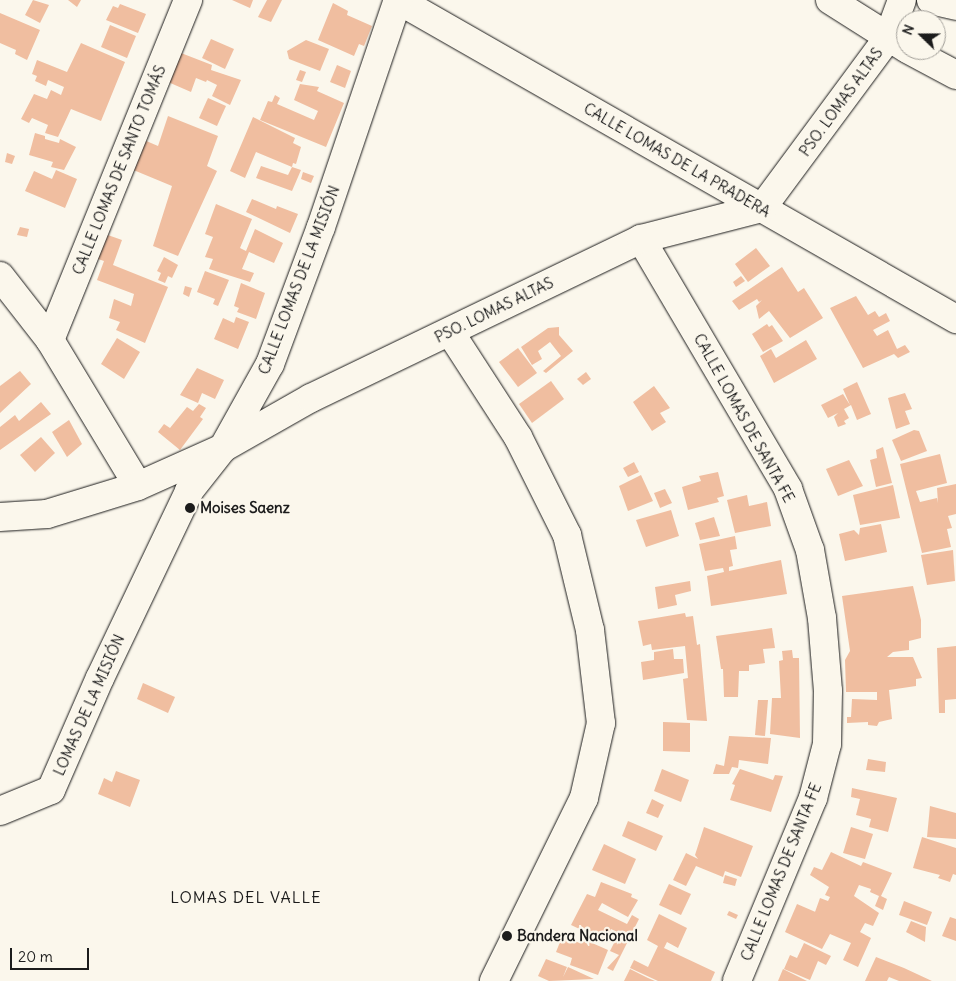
<!DOCTYPE html>
<html>
<head>
<meta charset="utf-8">
<style>
	body { margin:0 }
	#map { position:relative; width:956px; height:981px; overflow:hidden; background:#fbf7ec; font-family:Delius,sans-serif }
	div>[style] { position:absolute }
	.building>* { inset:0; background:#f0bea0 }
	.roads { filter:drop-shadow(0 0 1px #1c1c1c) drop-shadow(0 0 1px #1c1c1c) }
	.minor>* { height:28px; margin:-14px; padding:0 14px; transform-origin:14px; border-radius:14px; background:#fbf7ec }
	.dots>* { width:14px; height:14px; translate:-50% -50%; box-sizing:border-box; border:2px solid #fbf7ec; border-radius:50% }
	span { translate:-50% -50%; white-space:nowrap; text-align:center; line-height:1.15; -webkit-text-stroke:4.5px #fbf7ec; paint-order:stroke }
	.street-label { font-size:15px; color:#1c1c1c }
	.poi-label { font-size:15px; color:#1c1c1c; font-weight:700 }
	.left { translate:0 -50%; text-align:left }
	.neighbourhood-label { font-size:16px; color:#1c1c1c; letter-spacing:1px }
	.north { position:absolute; left:896px; top:10px; width:50px; height:50px; box-sizing:border-box; background:#fbf7ec; border:1px solid #a29f99; border-radius:50%; rotate:292deg; font-size:14px; font-weight:700; line-height:20px; text-align:center; color:#1c1c1c }
	.north::after { content:''; display:block; margin:auto; width:18px; height:22px; background:#1c1c1c; clip-path:polygon(50% 0,100% 100%,50% 72%,0 100%) }
	.scale { position:absolute; left:10px; top:948px; width:79px; height:22px; box-sizing:border-box; border:2px solid #1c1c1c; border-top:0; padding-left:6px; font-size:15px; line-height:18px; white-space:nowrap; color:#1c1c1c; -webkit-text-stroke:4px #fbf7ec; paint-order:stroke }
</style>
</head>
<body>
<div id="map">
	<div class="building">
		<i style="clip-path:polygon(33px 0,49px 5px,40px 23px,25px 15px)"></i>
		<i style="clip-path:polygon(68px 0,81px 0,77px 7px)"></i>
		<i style="clip-path:polygon(232px 0,253px 0,250px 8px)"></i>
		<i style="clip-path:polygon(267px 0,282px 0,271px 22px,258px 17px)"></i>
		<i style="clip-path:polygon(333px 3px,348px 11px,347px 15px,372px 26px,364px 46px,359px 44px,354px 56px,318px 40px)"></i>
		<i style="clip-path:polygon(120px 4px,146px 14px,138px 33px,106px 20px,113px 6px,118px 8px)"></i>
		<i style="clip-path:polygon(0 13px,40px 30px,27px 60px,15px 54px,16px 50px,0 43px)"></i>
		<i style="clip-path:polygon(110px 25px,136px 36px,127px 58px,101px 47px)"></i>
		<i style="clip-path:polygon(211px 39px,234px 49px,225px 69px,202px 58px)"></i>
		<i style="clip-path:polygon(306px 40px,329px 49px,320px 71px,289px 59px,287px 51px)"></i>
		<i style="clip-path:polygon(81px 43px,125px 62px,101px 121px,71px 109px,58px 137px,45px 133px,48px 125px,32px 118px,29px 123px,21px 119px,34px 94px,47px 99px,51px 90px,61px 95px,64px 87px,48px 80px,46px 86px,35px 81px,37px 76px,32px 74px,37px 60px,67px 72px)"></i>
		<i style="clip-path:polygon(181px 53px,212px 65px,211px 70px,241px 80px,230px 105px,212px 96px,217px 85px,207px 80px,206px 82px,196px 78px,191px 92px,168px 82px)"></i>
		<i style="clip-path:polygon(337px 65px,351px 71px,345px 88px,330px 82px)"></i>
		<i style="clip-path:polygon(300px 70px,306px 72px,302px 82px,296px 80px)"></i>
		<i style="clip-path:polygon(300px 84px,319px 87px,317px 91px,344px 103px,326px 147px,260px 120px,268px 101px,272px 102px,275px 95px,280px 98px,277px 104px,314px 120px,318px 111px,294px 100px)"></i>
		<i style="clip-path:polygon(208px 98px,226px 106px,217px 126px,199px 118px)"></i>
		<i style="clip-path:polygon(168px 116px,218px 136px,207px 166px,217px 171px,178px 256px,153px 246px,172px 186px,131px 169px,144px 140px,158px 146px)"></i>
		<i style="clip-path:polygon(253px 117px,295px 138px,293px 143px,301px 147px,296px 164px,293px 163px,292px 167px,256px 152px,245px 178px,230px 171px)"></i>
		<i style="clip-path:polygon(35px 133px,45px 136px,45px 139px,59px 143px,60px 139px,76px 147px,64px 170px,51px 167px,53px 162px,29px 155px)"></i>
		<i style="clip-path:polygon(7px 153px,15px 156px,12px 164px,5px 162px)"></i>
		<i style="clip-path:polygon(261px 166px,288px 175px,292px 167px,301px 170px,292px 191px,256px 178px)"></i>
		<i style="clip-path:polygon(56px 170px,77px 179px,65px 208px,25px 191px,34px 171px,52px 179px)"></i>
		<i style="clip-path:polygon(303px 172px,314px 176px,311px 183px,301px 179px)"></i>
		<i style="clip-path:polygon(252px 199px,276px 209px,277px 206px,298px 214px,290px 233px,246px 212px)"></i>
		<i style="clip-path:polygon(216px 204px,252px 219px,240px 248px,246px 251px,255px 229px,283px 243px,274px 263px,249px 252px,242px 269px,254px 273px,250px 282px,209px 269px,213px 259px,205px 257px,213px 237px,205px 234px)"></i>
		<i style="clip-path:polygon(20px 227px,29px 229px,27px 237px,17px 235px)"></i>
		<i style="clip-path:polygon(105px 234px,122px 240px,113px 265px,168px 287px,145px 343px,116px 330px,120px 322px,109px 318px,114px 299px,131px 306px,134px 294px,97px 280px,104px 261px,95px 258px)"></i>
		<i style="clip-path:polygon(756px 248px,770px 266px,748px 282px,735px 264px)"></i>
		<i style="clip-path:polygon(164px 257px,178px 265px,172px 278px,168px 276px,165px 283px,158px 280px,161px 273px,157px 271px)"></i>
		<i style="clip-path:polygon(782px 267px,798px 292px,804px 288px,823px 318px,790px 338px,769px 311px,759px 319px,756px 306px,762px 300px,759px 302px,757px 299px,739px 310px,732px 301px)"></i>
		<i style="clip-path:polygon(205px 271px,229px 280px,218px 306px,213px 304px,215px 299px,197px 292px)"></i>
		<i style="clip-path:polygon(741px 276px,745px 281px,736px 287px,733px 282px)"></i>
		<i style="clip-path:polygon(241px 283px,265px 293px,256px 319px,237px 312px,239px 308px,234px 306px)"></i>
		<i style="clip-path:polygon(185px 286px,192px 288px,189px 297px,183px 294px)"></i>
		<i style="clip-path:polygon(856px 296px,868px 315px,875px 311px,879px 317px,886px 313px,890px 321px,873px 330px,877px 336px,888px 330px,897px 349px,905px 345px,910px 352px,898px 358px,894px 354px,863px 368px,830px 308px)"></i>
		<i style="clip-path:polygon(236px 317px,249px 322px,238px 349px,214px 339px,223px 318px,234px 323px)"></i>
		<i style="clip-path:polygon(767px 324px,769px 327px,772px 325px,783px 341px,763px 352px,752px 334px)"></i>
		<i style="clip-path:polygon(559px 327px,559px 335px,573px 351px,546px 373px,543px 371px,561px 356px,550px 342px,538px 351px,542px 359px,532px 365px,521px 347px,548px 328px)"></i>
		<i style="clip-path:polygon(117px 338px,140px 352px,124px 379px,101px 364px)"></i>
		<i style="clip-path:polygon(806px 340px,817px 359px,774px 383px,760px 356px,771px 349px,776px 358px)"></i>
		<i style="clip-path:polygon(518px 348px,537px 373px,518px 387px,499px 362px)"></i>
		<i style="clip-path:polygon(197px 368px,224px 380px,215px 399px,202px 393px,198px 403px,180px 395px)"></i>
		<i style="clip-path:polygon(20px 371px,31px 384px,0 413px,0 386px)"></i>
		<i style="clip-path:polygon(586px 372px,591px 379px,583px 385px,577px 379px)"></i>
		<i style="clip-path:polygon(551px 381px,564px 399px,532px 423px,519px 404px)"></i>
		<i style="clip-path:polygon(857px 382px,871px 414px,857px 420px,851px 405px,844px 409px,849px 418px,844px 421px,846px 424px,838px 427px,834px 417px,838px 413px,828px 418px,821px 405px,843px 394px,850px 405px,843px 389px)"></i>
		<i style="clip-path:polygon(654px 386px,670px 408px,660px 413px,666px 422px,652px 431px,633px 402px)"></i>
		<i style="clip-path:polygon(905px 393px,912px 409px,905px 411px,910px 424px,896px 429px,888px 398px)"></i>
		<i style="clip-path:polygon(41px 402px,51px 414px,0 450px,0 427px,15px 415px,19px 421px)"></i>
		<i style="clip-path:polygon(199px 404px,206px 408px,200px 417px,203px 419px,180px 450px,158px 432px,164px 424px,170px 428px,187px 407px,193px 411px)"></i>
		<i style="clip-path:polygon(69px 420px,82px 444px,67px 457px,52px 432px)"></i>
		<i style="clip-path:polygon(914px 430px,919px 431px,927px 451px,901px 461px,892px 440px)"></i>
		<i style="clip-path:polygon(41px 437px,55px 453px,35px 472px,20px 455px)"></i>
		<i style="clip-path:polygon(883px 447px,892px 483px,876px 487px,870px 460px,877px 458px,876px 450px)"></i>
		<i style="clip-path:polygon(940px 454px,947px 483px,916px 491px,920px 502px,937px 498px,938px 503px,937px 488px,956px 484px,956px 514px,948px 516px,952px 528px,947px 529px,951px 547px,922px 553px,900px 464px)"></i>
		<i style="clip-path:polygon(849px 460px,863px 486px,838px 496px,826px 469px)"></i>
		<i style="clip-path:polygon(634px 462px,639px 472px,628px 477px,623px 468px)"></i>
		<i style="clip-path:polygon(718px 472px,724px 496px,717px 498px,719px 502px,688px 510px,682px 487px,701px 481px,699px 476px)"></i>
		<i style="clip-path:polygon(641px 475px,653px 501px,628px 511px,619px 486px)"></i>
		<i style="clip-path:polygon(893px 485px,900px 518px,860px 525px,853px 495px)"></i>
		<i style="clip-path:polygon(665px 489px,672px 503px,660px 508px,654px 493px)"></i>
		<i style="clip-path:polygon(747px 495px,749px 506px,767px 502px,771px 526px,735px 533px,727px 500px)"></i>
		<i style="clip-path:polygon(671px 510px,679px 536px,646px 547px,636px 520px)"></i>
		<i style="clip-path:polygon(714px 517px,720px 536px,700px 540px,695px 523px)"></i>
		<i style="clip-path:polygon(881px 524px,887px 552px,845px 561px,839px 534px,854px 530px,859px 535px,860px 528px)"></i>
		<i style="clip-path:polygon(735px 536px,737px 549px,730px 550px,733px 566px,729px 567px,729px 571px,781px 560px,787px 594px,711px 606px,707px 576px,724px 572px,723px 568px,705px 571px,699px 544px)"></i>
		<i style="clip-path:polygon(953px 550px,955px 581px,927px 585px,921px 555px)"></i>
		<i style="clip-path:polygon(690px 581px,691px 591px,675px 595px,677px 605px,658px 609px,655px 587px)"></i>
		<i style="clip-path:polygon(913px 586px,921px 620px,921px 638px,909px 641px,909px 650px,893px 652px,887px 657px,913px 657px,922px 678px,916px 679px,916px 686px,889px 690px,892px 719px,879px 722px,877px 726px,868px 725px,868px 722px,847px 723px,847px 717px,851px 717px,852px 699px,877px 700px,877px 692px,846px 692px,845px 660px,850px 651px,842px 596px)"></i>
		<i style="clip-path:polygon(685px 613px,686px 617px,693px 616px,697px 645px,700px 644px,707px 721px,687px 720px,683px 679px,688px 678px,685px 646px,652px 650px,651px 644px,643px 646px,638px 621px)"></i>
		<i style="clip-path:polygon(772px 628px,775px 648px,763px 649px,765px 663px,749px 665px,749px 671px,739px 671px,738px 697px,724px 697px,723px 669px,721px 669px,716px 636px)"></i>
		<i style="clip-path:polygon(956px 646px,956px 699px,945px 700px,945px 713px,939px 713px,937px 648px)"></i>
		<i style="clip-path:polygon(673px 649px,674px 659px,683px 659px,684px 673px,643px 680px,641px 662px,654px 660px,654px 652px)"></i>
		<i style="clip-path:polygon(792px 650px,793px 658px,799px 658px,800px 738px,770px 734px,772px 698px,781px 698px,779px 661px,783px 660px,782px 651px)"></i>
		<i style="clip-path:polygon(143px 683px,175px 697px,168px 713px,137px 699px)"></i>
		<i style="clip-path:polygon(758px 700px,768px 700px,765px 736px,755px 735px)"></i>
		<i style="clip-path:polygon(663px 722px,690px 723px,690px 752px,663px 751px)"></i>
		<i style="clip-path:polygon(729px 736px,771px 738px,768px 764px,739px 760px,738px 768px,732px 767px,729px 774px,713px 774px,716px 764px,724px 766px)"></i>
		<i style="clip-path:polygon(868px 759px,886px 762px,885px 772px,866px 770px)"></i>
		<i style="clip-path:polygon(662px 769px,689px 780px,681px 802px,654px 791px)"></i>
		<i style="clip-path:polygon(740px 769px,773px 780px,775px 775px,783px 776px,771px 812px,730px 800px,735px 785px,732px 784px)"></i>
		<i style="clip-path:polygon(116px 771px,140px 780px,130px 807px,98px 794px,104px 778px,112px 782px)"></i>
		<i style="clip-path:polygon(852px 788px,897px 798px,888px 832px,869px 827px,871px 819px,856px 815px,860px 799px,851px 797px)"></i>
		<i style="clip-path:polygon(652px 799px,664px 805px,658px 818px,646px 813px)"></i>
		<i style="clip-path:polygon(930px 806px,956px 813px,956px 839px,927px 837px)"></i>
		<i style="clip-path:polygon(628px 821px,663px 836px,656px 851px,622px 836px)"></i>
		<i style="clip-path:polygon(704px 827px,753px 846px,741px 877px,725px 871px,723px 877px,696px 866px,686px 886px,673px 880px,686px 853px,698px 859px,695px 855px)"></i>
		<i style="clip-path:polygon(851px 827px,873px 834px,865px 859px,843px 853px)"></i>
		<i style="clip-path:polygon(922px 837px,956px 848px,956px 875px,953px 874px,950px 882px,938px 878px,940px 875px,913px 868px)"></i>
		<i style="clip-path:polygon(604px 844px,636px 859px,625px 884px,592px 870px)"></i>
		<i style="clip-path:polygon(831px 852px,861px 866px,863px 862px,892px 873px,881px 896px,887px 899px,883px 910px,875px 906px,879px 896px,870px 892px,871px 889px,859px 885px,854px 896px,879px 913px,873px 926px,865px 923px,860px 932px,871px 938px,858px 967px,843px 960px,851px 943px,830px 934px,822px 949px,785px 932px,797px 904px,834px 920px,815px 912px,820px 898px,828px 901px,830px 897px,825px 895px,829px 887px,810px 875px,814px 867px,822px 870px)"></i>
		<i style="clip-path:polygon(725px 875px,737px 879px,735px 886px,723px 883px)"></i>
		<i style="clip-path:polygon(601px 882px,632px 894px,631px 897px,638px 900px,628px 917px,602px 903px,598px 910px,627px 924px,632px 915px,639px 919px,613px 971px,607px 968px,619px 955px,610px 951px,619px 933px,611px 929px,605px 941px,571px 925px,587px 894px,595px 897px)"></i>
		<i style="clip-path:polygon(669px 884px,691px 894px,681px 915px,659px 905px)"></i>
		<i style="clip-path:polygon(904px 901px,932px 912px,927px 925px,899px 915px)"></i>
		<i style="clip-path:polygon(729px 911px,738px 915px,736px 919px,727px 915px)"></i>
		<i style="clip-path:polygon(659px 914px,687px 928px,678px 948px,667px 942px,664px 948px,715px 972px,711px 981px,658px 981px,630px 968px,634px 960px,648px 967px,658px 946px,647px 940px)"></i>
		<i style="clip-path:polygon(950px 917px,956px 919px,956px 941px,942px 936px)"></i>
		<i style="clip-path:polygon(911px 921px,926px 927px,925px 942px,906px 932px)"></i>
		<i style="clip-path:polygon(562px 937px,580px 943px,583px 939px,608px 950px,598px 975px,570px 965px,572px 958px,556px 952px)"></i>
		<i style="clip-path:polygon(804px 943px,831px 956px,826px 965px,818px 961px,810px 980px,784px 969px,790px 955px,797px 958px)"></i>
		<i style="clip-path:polygon(876px 957px,904px 968px,932px 981px,899px 981px,889px 977px,887px 981px,865px 981px)"></i>
		<i style="clip-path:polygon(546px 959px,567px 967px,563px 977px,568px 967px,594px 979px,549px 981px,538px 976px)"></i>
		<i style="clip-path:polygon(630px 969px,648px 978px,655px 981px,624px 981px)"></i>
		<i style="clip-path:polygon(783px 969px,807px 981px,778px 981px)"></i>
	</div>
	<div class="roads">
		<div class="minor">
			<i style="left:398px;top:0;width:643px;rotate:29.76deg"></i>
			<i style="left:830px;top:0;width:90px;rotate:32.3deg"></i>
			<i style="left:931px;top:0;width:26px;rotate:13deg"></i>
			<i style="left:909px;top:50px;width:53px;rotate:28deg"></i>
			<i style="left:641px;top:239px;width:290px;rotate:59.5deg"></i>
			<i style="left:788px;top:489px;width:65px;rotate:70.2deg"></i>
			<i style="left:810px;top:550px;width:69px;rotate:80deg"></i>
			<i style="left:822px;top:618px;width:73px;rotate:85.3deg"></i>
			<i style="left:828px;top:691px;width:53px;rotate:91.1deg"></i>
			<i style="left:827px;top:744px;width:56px;rotate:104.5deg"></i>
			<i style="left:813px;top:798px;width:198px;rotate:112.6deg"></i>
			<i style="left:0;top:276px;width:81px;rotate:52deg"></i>
			<i style="left:50px;top:340px;width:170px;rotate:58.9deg"></i>
			<i style="left:450px;top:332px;width:125px;rotate:57.1deg"></i>
			<i style="left:518px;top:437px;width:110px;rotate:63.4deg"></i>
			<i style="left:567px;top:535px;width:98px;rotate:76.4deg"></i>
			<i style="left:590px;top:630px;width:94px;rotate:83.3deg"></i>
			<i style="left:601px;top:723px;width:77px;rotate:102.8deg"></i>
			<i style="left:584px;top:798px;width:204px;rotate:116.2deg"></i>
			<i style="left:50px;top:340px;width:367px;rotate:-67.9deg"></i>
			<i style="left:0;top:517px;width:47px;rotate:-3.7deg"></i>
			<i style="left:47px;top:514px;width:95px;rotate:-17.1deg"></i>
			<i style="left:138px;top:486px;width:93px;rotate:-24.1deg"></i>
			<i style="left:223px;top:448px;width:101px;rotate:-29.6deg"></i>
			<i style="left:311px;top:398px;width:366px;rotate:-25.7deg"></i>
			<i style="left:641px;top:239px;width:125px;rotate:-14.4deg"></i>
			<i style="left:762px;top:208px;width:212px;rotate:-53.5deg"></i>
			<i style="left:888px;top:38px;width:40px;rotate:-69.8deg"></i>
			<i style="left:0;top:811px;width:55px;rotate:-22.4deg"></i>
			<i style="left:51px;top:790px;width:122px;rotate:-66.4deg"></i>
			<i style="left:100px;top:678px;width:207px;rotate:-64.5deg"></i>
			<i style="left:189px;top:491px;width:55px;rotate:-51.7deg"></i>
			<i style="left:223px;top:448px;width:96px;rotate:-60.8deg"></i>
			<i style="left:270px;top:364px;width:146px;rotate:-69.6deg"></i>
			<i style="left:321px;top:227px;width:240px;rotate:-71.3deg"></i>
		</div>
	</div>
	<div class="dots">
		<i style="left:190px;top:508px;background:#1c1c1c"></i>
		<i style="left:507px;top:936px;background:#1c1c1c"></i>
	</div>
	<div class="street-label">
		<span style="left:841px;top:102px;rotate:-54deg">PSO. LOMAS ALTAS</span>
		<span style="left:677px;top:160px;rotate:30deg">CALLE LOMAS DE LA PRADERA</span>
		<span style="left:119px;top:170px;rotate:-68deg">CALLE LOMAS DE SANTO TOMÁS</span>
		<span style="left:299px;top:280px;rotate:-69deg">CALLE LOMAS DE LA MISIÓN</span>
		<span style="left:494px;top:310px;rotate:-26deg">PSO. LOMAS ALTAS</span>
		<span style="left:744px;top:418px;rotate:61deg">CALLE LOMAS DE SANTA FE</span>
		<span style="left:89px;top:705px;rotate:-66deg">LOMAS DE LA MISIÓN</span>
		<span style="left:781px;top:872px;rotate:-68deg">CALLE LOMAS DE SANTA FE</span>
	</div>
	<div class="poi-label">
		<span class="left" style="left:200px;top:508px">Moises Saenz</span>
		<span class="left" style="left:517px;top:936px">Bandera Nacional</span>
	</div>
	<div class="neighbourhood-label">
		<span style="left:246px;top:897px">LOMAS DEL VALLE</span>
	</div>
	<div class="north">N</div>
	<div class="scale">20 m</div>
</div>
</body>
</html>
